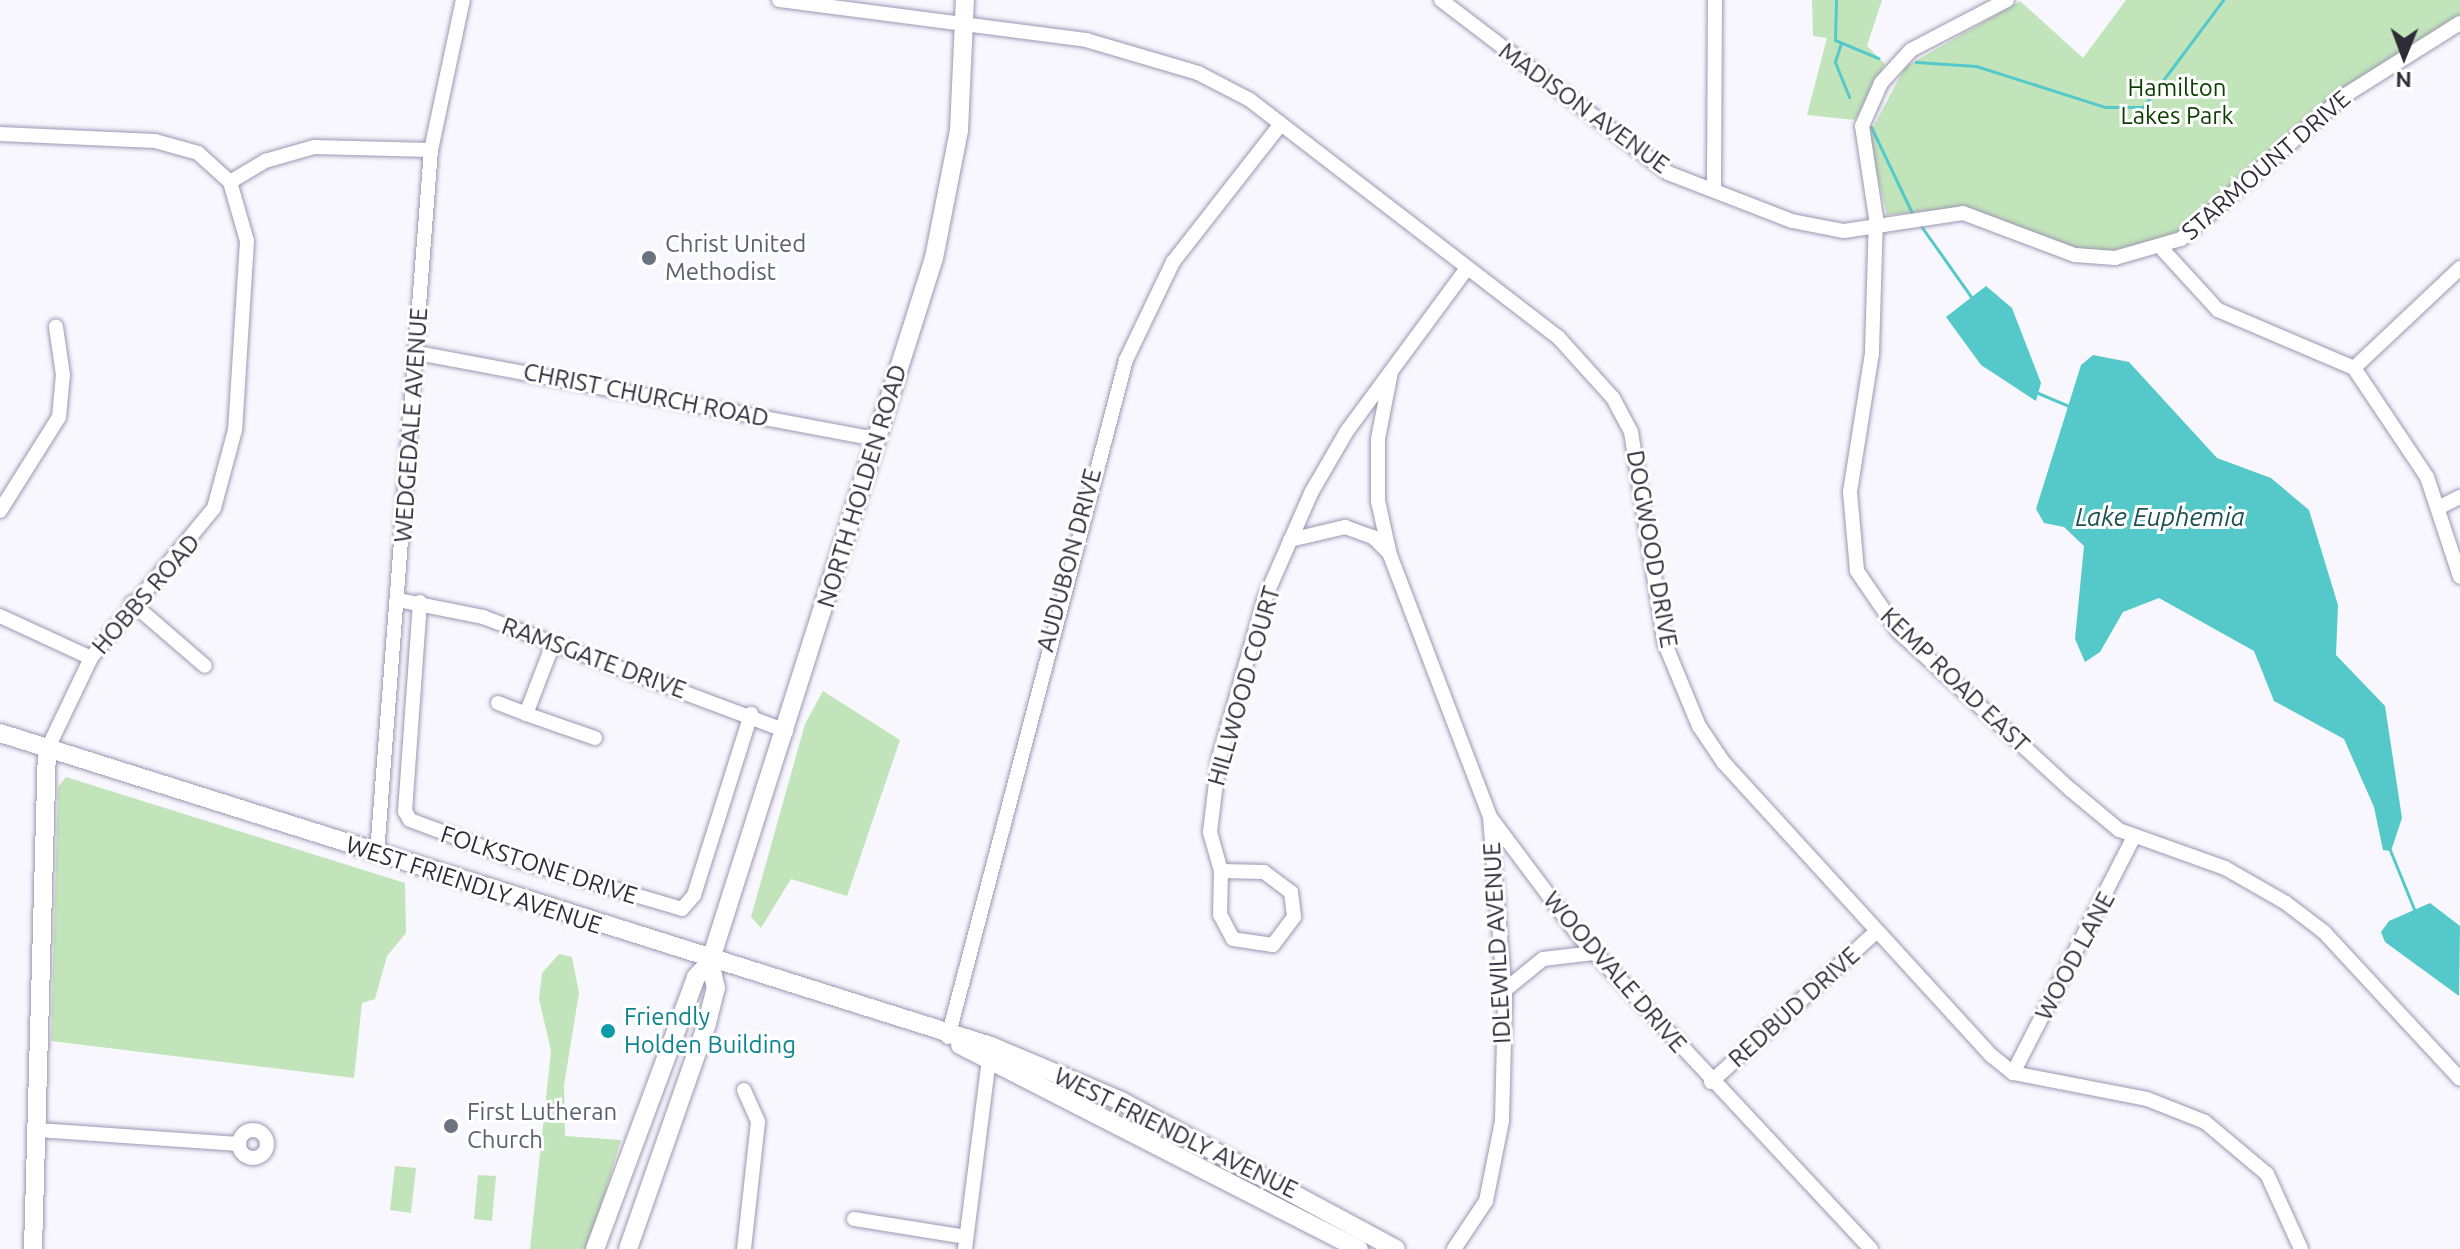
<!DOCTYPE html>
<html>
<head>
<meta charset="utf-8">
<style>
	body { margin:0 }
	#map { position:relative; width:2460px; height:1249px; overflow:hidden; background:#f8f7fd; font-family:Ubuntu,sans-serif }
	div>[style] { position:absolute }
	.green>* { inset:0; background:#c2e4ba }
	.water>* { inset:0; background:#55c9ca }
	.stream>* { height:3px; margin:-1.5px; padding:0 1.5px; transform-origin:1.5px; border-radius:1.5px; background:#55c9ca }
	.roads { filter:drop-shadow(0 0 2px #9d96b3) drop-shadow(0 0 2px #9d96b3) }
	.street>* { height:14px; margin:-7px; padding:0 7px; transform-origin:7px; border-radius:7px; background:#fff }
	.street>.ring { margin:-7px; padding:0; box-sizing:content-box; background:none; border:14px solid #fff; border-radius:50% }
	.secondary>* { height:18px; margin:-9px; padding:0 9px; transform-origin:9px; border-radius:9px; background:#fff }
	.dots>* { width:22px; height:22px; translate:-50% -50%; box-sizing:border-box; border:4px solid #fff; border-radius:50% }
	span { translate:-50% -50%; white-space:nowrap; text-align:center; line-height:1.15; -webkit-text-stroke:6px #fff; paint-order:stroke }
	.park-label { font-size:24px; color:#0b3f00 }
	.street-label { font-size:24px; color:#2f2c38 }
	.worship-label { font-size:24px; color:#5b616d }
	.left { translate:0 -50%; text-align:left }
	.culture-label { font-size:24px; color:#0d838f }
	.water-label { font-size:26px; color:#1f5152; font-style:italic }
	.north { position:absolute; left:2364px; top:16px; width:80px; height:80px; -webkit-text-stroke:6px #fff; paint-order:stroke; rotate:181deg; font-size:22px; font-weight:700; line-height:32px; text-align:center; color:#2f2c38 }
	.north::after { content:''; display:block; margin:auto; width:28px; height:36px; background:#2f2c38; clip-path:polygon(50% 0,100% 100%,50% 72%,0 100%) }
</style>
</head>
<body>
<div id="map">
	<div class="green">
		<i style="clip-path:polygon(1812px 0,1882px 0,1867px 46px,1885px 64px,1855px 120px,1807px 115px,1827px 38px,1813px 36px)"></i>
		<i style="clip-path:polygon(2126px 0,2460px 0,2460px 16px,2338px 92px,2178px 233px,2113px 253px,2075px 248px,1965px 207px,1887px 215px,1868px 137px,1905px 67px,2020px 1px,2083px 58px)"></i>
		<i style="clip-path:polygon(823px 691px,900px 740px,847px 896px,791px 879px,761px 928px,751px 917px,805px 724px)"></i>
		<i style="clip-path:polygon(66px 777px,405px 883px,406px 933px,387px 956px,375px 999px,362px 1003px,354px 1078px,51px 1041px,58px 787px)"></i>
		<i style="clip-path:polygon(559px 954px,572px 957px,579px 993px,564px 1085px,565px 1136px,621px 1140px,588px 1249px,530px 1249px,551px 1051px,539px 999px,542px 973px)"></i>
		<i style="clip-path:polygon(395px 1166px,416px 1168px,411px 1213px,390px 1210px)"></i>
		<i style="clip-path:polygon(478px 1175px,496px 1176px,492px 1221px,474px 1219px)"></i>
	</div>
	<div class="water">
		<i style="clip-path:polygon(1986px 286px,2012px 308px,2041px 383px,2036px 401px,1981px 365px,1946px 317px)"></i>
		<i style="clip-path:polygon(2093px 355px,2129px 362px,2217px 458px,2271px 478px,2309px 510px,2338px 605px,2336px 655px,2385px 706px,2402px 818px,2391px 851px,2383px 850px,2374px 807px,2344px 739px,2274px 701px,2254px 651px,2159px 598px,2123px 612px,2100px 652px,2085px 662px,2075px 639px,2084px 546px,2064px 527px,2044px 523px,2036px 509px,2081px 365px)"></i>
		<i style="clip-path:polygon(2430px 903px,2460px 926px,2459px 996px,2385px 942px,2381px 932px,2389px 921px)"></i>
	</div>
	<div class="stream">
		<i style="left:1836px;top:0;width:40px;rotate:91.4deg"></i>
		<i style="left:1835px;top:40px;width:47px;rotate:22.7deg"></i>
		<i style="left:1841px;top:43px;width:20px;rotate:108deg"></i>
		<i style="left:1835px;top:62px;width:38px;rotate:68deg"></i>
		<i style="left:1916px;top:62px;width:60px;rotate:3.8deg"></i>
		<i style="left:1976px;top:66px;width:135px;rotate:17.6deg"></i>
		<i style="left:2105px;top:107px;width:38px"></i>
		<i style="left:2143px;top:107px;width:134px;rotate:-53.2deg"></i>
		<i style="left:1871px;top:127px;width:100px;rotate:64.5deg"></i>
		<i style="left:1921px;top:226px;width:88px;rotate:54.7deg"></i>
		<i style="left:2038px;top:393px;width:33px;rotate:23deg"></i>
		<i style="left:2390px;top:850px;width:64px;rotate:67.9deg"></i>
	</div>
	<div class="roads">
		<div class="street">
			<i style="left:779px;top:0;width:310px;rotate:7.4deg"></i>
			<i style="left:1086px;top:40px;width:117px;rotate:16.4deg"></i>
			<i style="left:1198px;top:73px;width:59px;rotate:27.4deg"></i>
			<i style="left:1250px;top:100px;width:389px;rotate:37.6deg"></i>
			<i style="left:1558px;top:337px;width:82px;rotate:48deg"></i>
			<i style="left:1613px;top:398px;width:38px;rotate:62deg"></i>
			<i style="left:1631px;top:432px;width:215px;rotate:80.9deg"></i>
			<i style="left:1665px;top:644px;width:89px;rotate:67.5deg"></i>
			<i style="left:1699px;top:726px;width:45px;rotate:56deg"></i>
			<i style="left:1724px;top:763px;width:397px;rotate:47.6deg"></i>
			<i style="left:1992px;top:1056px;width:27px;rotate:39deg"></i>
			<i style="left:2013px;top:1073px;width:136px;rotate:11deg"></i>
			<i style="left:2147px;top:1099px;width:62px;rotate:21.6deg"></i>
			<i style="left:2205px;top:1122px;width:81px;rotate:40deg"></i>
			<i style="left:2267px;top:1174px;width:82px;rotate:65.6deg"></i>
			<i style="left:1441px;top:0;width:285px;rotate:37.3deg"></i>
			<i style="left:1668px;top:173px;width:133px;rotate:21.2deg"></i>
			<i style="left:1792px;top:221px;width:53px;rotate:10.9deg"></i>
			<i style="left:1844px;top:231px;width:120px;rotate:-8.6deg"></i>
			<i style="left:1963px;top:213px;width:120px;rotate:20.6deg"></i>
			<i style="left:2075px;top:255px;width:40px;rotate:4.3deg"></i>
			<i style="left:2115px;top:258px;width:69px;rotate:-16.1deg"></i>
			<i style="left:2181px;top:239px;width:217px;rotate:-41.3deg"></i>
			<i style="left:2344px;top:96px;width:137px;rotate:-32.2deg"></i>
			<i style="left:2007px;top:0;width:108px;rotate:152.5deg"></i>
			<i style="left:1911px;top:50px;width:45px;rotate:132.3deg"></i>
			<i style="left:1881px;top:83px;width:47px;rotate:113.8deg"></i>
			<i style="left:1862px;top:126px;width:92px;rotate:81.3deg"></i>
			<i style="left:1876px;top:217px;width:136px;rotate:91.7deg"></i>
			<i style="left:1872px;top:353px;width:141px;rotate:99deg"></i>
			<i style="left:1850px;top:492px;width:79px;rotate:84.9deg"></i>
			<i style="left:1857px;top:571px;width:73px;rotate:55.7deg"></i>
			<i style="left:1898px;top:631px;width:235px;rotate:42.6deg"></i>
			<i style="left:2071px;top:790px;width:62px;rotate:39.8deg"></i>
			<i style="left:2119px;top:830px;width:113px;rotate:19.7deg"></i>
			<i style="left:2225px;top:868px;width:70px;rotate:29.8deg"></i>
			<i style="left:2286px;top:903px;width:48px;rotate:37.3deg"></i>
			<i style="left:2324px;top:932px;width:200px;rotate:47.2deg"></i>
			<i style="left:0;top:134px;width:155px;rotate:2.6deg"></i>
			<i style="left:155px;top:141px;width:45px;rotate:15.6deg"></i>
			<i style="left:198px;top:153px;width:43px;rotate:42.2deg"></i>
			<i style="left:230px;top:182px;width:61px;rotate:73.9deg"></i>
			<i style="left:247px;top:241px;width:189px;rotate:93.6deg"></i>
			<i style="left:235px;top:430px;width:81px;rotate:105.1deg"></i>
			<i style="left:214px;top:508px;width:194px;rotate:129.4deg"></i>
			<i style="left:91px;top:658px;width:102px;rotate:115.6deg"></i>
			<i style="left:230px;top:182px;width:41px;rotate:-31deg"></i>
			<i style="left:265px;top:161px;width:51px;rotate:-15.9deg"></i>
			<i style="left:314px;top:147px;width:117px;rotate:1.5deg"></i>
			<i style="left:1714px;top:187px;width:187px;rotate:-89.7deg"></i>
			<i style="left:2163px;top:250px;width:81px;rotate:47.5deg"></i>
			<i style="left:2218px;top:310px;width:148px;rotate:23.1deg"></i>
			<i style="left:2354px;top:368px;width:131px;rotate:56.2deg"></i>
			<i style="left:2427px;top:477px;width:105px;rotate:71.7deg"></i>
			<i style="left:417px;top:353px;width:466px;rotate:10.6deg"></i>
			<i style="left:2354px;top:368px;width:146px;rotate:-43.3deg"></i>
			<i style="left:1391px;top:372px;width:68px;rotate:101deg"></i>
			<i style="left:1378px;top:439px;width:62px;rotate:90deg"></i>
			<i style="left:1378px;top:501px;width:55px;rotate:77.5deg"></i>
			<i style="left:1390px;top:555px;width:280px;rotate:69.1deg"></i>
			<i style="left:1490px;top:817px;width:149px;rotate:53.2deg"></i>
			<i style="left:1579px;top:936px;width:428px;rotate:47deg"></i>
			<i style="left:2440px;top:507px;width:22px;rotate:-27deg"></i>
			<i style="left:0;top:511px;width:111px;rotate:-57.9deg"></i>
			<i style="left:59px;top:417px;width:42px;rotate:-84.6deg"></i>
			<i style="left:63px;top:375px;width:49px;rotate:-98.3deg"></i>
			<i style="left:1290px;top:540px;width:57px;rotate:-13.3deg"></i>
			<i style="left:1345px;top:527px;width:30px;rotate:20deg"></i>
			<i style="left:1373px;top:537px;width:21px;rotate:45deg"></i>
			<i style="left:398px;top:600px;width:87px;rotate:11.3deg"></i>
			<i style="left:483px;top:617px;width:324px;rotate:20.6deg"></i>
			<i style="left:420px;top:602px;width:210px;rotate:94.1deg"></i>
			<i style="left:405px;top:811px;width:10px;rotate:61deg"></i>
			<i style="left:410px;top:820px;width:114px;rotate:20.5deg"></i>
			<i style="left:517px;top:860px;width:172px;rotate:16.5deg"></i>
			<i style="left:682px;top:909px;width:18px;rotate:-49deg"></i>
			<i style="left:694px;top:895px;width:190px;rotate:-72.5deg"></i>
			<i style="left:132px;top:603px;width:96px;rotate:40.8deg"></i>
			<i style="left:0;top:616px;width:100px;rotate:24.8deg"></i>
			<i style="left:553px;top:644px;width:75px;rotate:111.1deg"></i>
			<i style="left:526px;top:714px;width:73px;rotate:19.2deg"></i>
			<i style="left:498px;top:703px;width:30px;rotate:21deg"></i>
			<i style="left:377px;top:853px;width:705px;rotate:-85.61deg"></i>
			<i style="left:431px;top:150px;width:153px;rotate:-78deg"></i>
			<i style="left:1221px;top:871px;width:43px;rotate:1.3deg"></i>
			<i style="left:1264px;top:872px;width:34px;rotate:37deg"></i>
			<i style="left:1291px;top:892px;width:25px;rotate:83deg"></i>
			<i style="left:1294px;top:917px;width:35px;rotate:127deg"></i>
			<i style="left:1273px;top:945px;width:40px;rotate:-171.5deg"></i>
			<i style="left:1233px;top:939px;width:27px;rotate:-118deg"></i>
			<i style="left:1220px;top:915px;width:44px;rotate:-88.7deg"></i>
			<i style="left:1221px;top:871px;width:41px;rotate:-105.8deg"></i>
			<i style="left:1210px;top:832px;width:75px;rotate:-83.1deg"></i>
			<i style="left:1219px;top:758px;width:166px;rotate:-74deg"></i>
			<i style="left:1265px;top:598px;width:115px;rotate:-66.3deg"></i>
			<i style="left:1311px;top:493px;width:72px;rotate:-59.9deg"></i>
			<i style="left:1347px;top:431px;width:202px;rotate:-53.6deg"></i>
			<i style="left:1505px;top:990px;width:49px;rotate:-39.2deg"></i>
			<i style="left:1543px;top:959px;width:51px;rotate:-6.7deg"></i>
			<i style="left:948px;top:1037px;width:700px;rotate:-75.27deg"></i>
			<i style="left:1126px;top:360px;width:109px;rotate:-64.4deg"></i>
			<i style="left:1173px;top:262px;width:175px;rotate:-52deg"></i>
			<i style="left:2013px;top:1073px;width:265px;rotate:-62.9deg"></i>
			<i style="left:1711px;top:1082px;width:224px;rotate:-42.3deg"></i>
			<i style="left:744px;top:1090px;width:35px;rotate:66deg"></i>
			<i style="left:758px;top:1122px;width:128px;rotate:96.3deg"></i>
			<i style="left:38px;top:1130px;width:201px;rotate:4deg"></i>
			<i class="ring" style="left:239px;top:1130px;width:14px;height:14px"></i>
			<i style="left:854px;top:1219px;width:113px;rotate:9.1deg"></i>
			<i style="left:965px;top:1249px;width:200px;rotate:-82.8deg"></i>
			<i style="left:1454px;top:1249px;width:58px;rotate:-56.3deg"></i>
			<i style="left:1486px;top:1201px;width:82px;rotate:-78.7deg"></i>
			<i style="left:1502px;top:1121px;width:125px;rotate:-88.6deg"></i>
			<i style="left:1505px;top:996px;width:180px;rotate:-94.8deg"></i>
		</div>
		<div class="secondary">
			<i style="left:0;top:733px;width:1039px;rotate:17.53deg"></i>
			<i style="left:991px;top:1046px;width:141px;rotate:22.9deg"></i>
			<i style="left:1121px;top:1101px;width:312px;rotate:28.3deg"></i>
			<i style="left:960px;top:1045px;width:448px;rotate:27.1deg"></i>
			<i style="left:33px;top:1249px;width:499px;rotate:-88.4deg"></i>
			<i style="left:595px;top:1249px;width:290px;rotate:-69.6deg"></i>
			<i style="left:696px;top:977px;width:21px;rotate:-47deg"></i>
			<i style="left:710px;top:962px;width:739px;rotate:-72.35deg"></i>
			<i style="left:934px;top:258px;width:130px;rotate:-78.9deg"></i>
			<i style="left:959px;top:130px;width:130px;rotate:-87.4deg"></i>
			<i style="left:628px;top:1249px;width:239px;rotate:-70.7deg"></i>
			<i style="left:707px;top:1023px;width:36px;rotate:-76deg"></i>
			<i style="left:716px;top:988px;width:27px;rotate:-103deg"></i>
		</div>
	</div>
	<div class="dots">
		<i style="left:649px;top:258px;background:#6b7280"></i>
		<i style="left:608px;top:1031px;background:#0f9aa8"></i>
		<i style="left:451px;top:1126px;background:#6b7280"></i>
	</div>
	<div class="park-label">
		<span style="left:2177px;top:102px">Hamilton<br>Lakes Park</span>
	</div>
	<div class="street-label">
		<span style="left:1584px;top:108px;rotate:36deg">MADISON AVENUE</span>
		<span style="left:2266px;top:165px;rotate:-41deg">STARMOUNT DRIVE</span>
		<span style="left:646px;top:395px;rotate:11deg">CHRIST CHURCH ROAD</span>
		<span style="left:411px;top:425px;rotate:-86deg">WEDGEDALE AVENUE</span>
		<span style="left:862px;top:486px;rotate:-73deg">NORTH HOLDEN ROAD</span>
		<span style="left:1652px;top:549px;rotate:80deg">DOGWOOD DRIVE</span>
		<span style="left:1069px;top:560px;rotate:-75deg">AUDUBON DRIVE</span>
		<span style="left:146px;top:594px;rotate:-49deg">HOBBS ROAD</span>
		<span style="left:594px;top:658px;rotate:20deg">RAMSGATE DRIVE</span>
		<span style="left:1955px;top:680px;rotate:44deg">KEMP ROAD EAST</span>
		<span style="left:1244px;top:686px;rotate:-74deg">HILLWOOD COURT</span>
		<span style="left:539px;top:865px;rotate:18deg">FOLKSTONE DRIVE</span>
		<span style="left:474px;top:885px;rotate:18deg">WEST FRIENDLY AVENUE</span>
		<span style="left:1497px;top:943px;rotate:-93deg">IDLEWILD AVENUE</span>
		<span style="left:2075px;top:956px;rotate:-62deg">WOOD LANE</span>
		<span style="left:1615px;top:972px;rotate:49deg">WOODVALE DRIVE</span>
		<span style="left:1794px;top:1007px;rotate:-42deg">REDBUD DRIVE</span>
		<span style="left:1176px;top:1133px;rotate:26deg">WEST FRIENDLY AVENUE</span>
	</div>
	<div class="worship-label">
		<span class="left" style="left:665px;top:258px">Christ United<br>Methodist</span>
		<span class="left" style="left:467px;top:1126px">First Lutheran<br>Church</span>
	</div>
	<div class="culture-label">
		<span class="left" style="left:624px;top:1031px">Friendly<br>Holden Building</span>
	</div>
	<div class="water-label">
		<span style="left:2160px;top:517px">Lake Euphemia</span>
	</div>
	<div class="north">N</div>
</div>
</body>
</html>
